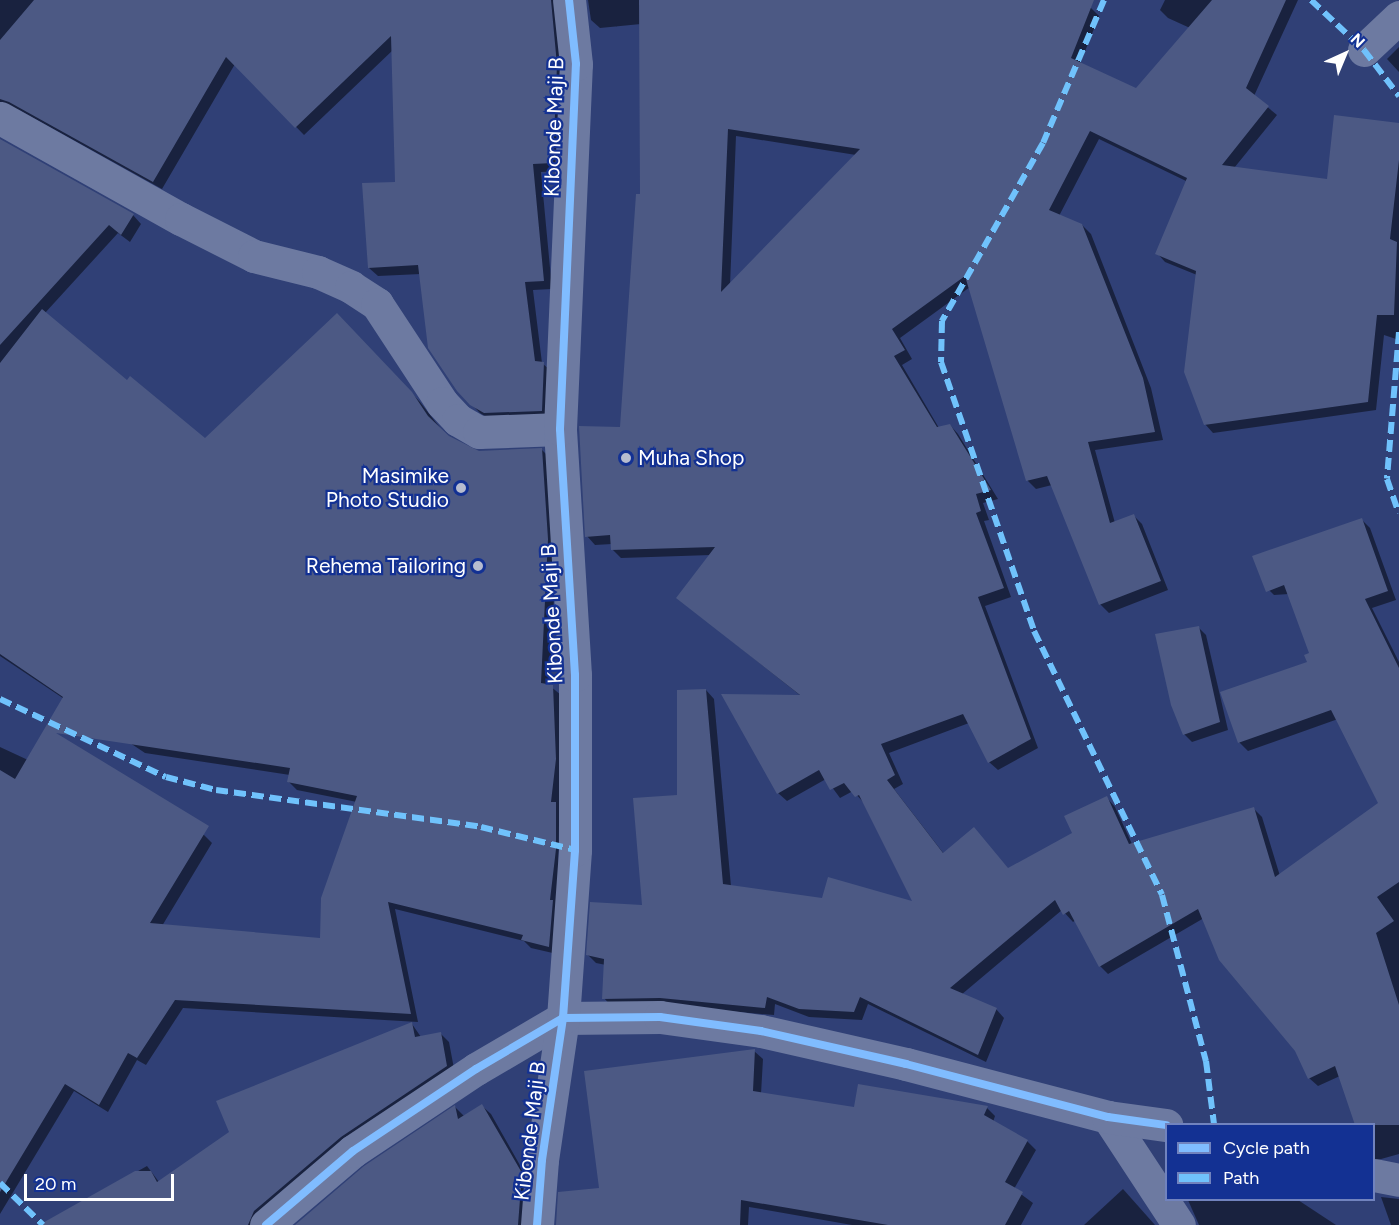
<!DOCTYPE html>
<html>
<head>
<meta charset="utf-8">
<style>
	body { margin:0 }
	#map { position:relative; width:1399px; height:1225px; overflow:hidden; background:#304076; font-family:Figtree,sans-serif }
	div>[style] { position:absolute }
	.shadow>* { inset:0; background:#0007 }
	.building>* { inset:0; background:#4c5984 }
	.minor>* { height:33px; margin:-16.5px; padding:0 16.5px; transform-origin:16.5px; border-radius:16.5px; background:#6d7aa1 }
	.quiet>* { height:6px; margin-top:-3px; transform-origin:0; background:repeating-linear-gradient(90deg,#70c2fc 0 12px,transparent 0 18px) }
	.cycleway>* { height:8px; margin:-4px; padding:0 4px; transform-origin:4px; border-radius:4px; background:#80bcff }
	.dots>* { width:16px; height:16px; translate:-50% -50%; box-sizing:border-box; border:3px solid #133193; border-radius:50% }
	span { translate:-50% -50%; white-space:nowrap; text-align:center; line-height:1.15; -webkit-text-stroke:4.5px #133193; paint-order:stroke }
	.street-label { font-size:21px; color:#fff }
	.poi-label { font-size:21px; color:#fff }
	.left { translate:0 -50%; text-align:left }
	.right { translate:-100% -50%; text-align:right }
	.legend { position:absolute; left:1165px; top:1123px; width:210px; height:78px; box-sizing:border-box; background:#133193; border:2px solid #7183be; margin:0; padding:8px 10px; list-style:none; font-size:18px; color:#fff }
	.legend li { display:flex; align-items:center; gap:12px; height:30px }
	.legend b { width:30px; border:2px solid #7183be }
	.north { position:absolute; left:1315px; top:24px; width:60px; height:60px; -webkit-text-stroke:4px #133193; paint-order:stroke; rotate:44deg; font-size:16px; font-weight:700; line-height:24px; text-align:center; color:#fff }
	.north::after { content:''; display:block; margin:auto; width:21px; height:27px; background:#fff; clip-path:polygon(50% 0,100% 100%,50% 72%,0 100%) }
	.scale { position:absolute; left:24px; top:1174px; width:150px; height:27px; box-sizing:border-box; border:3px solid #fff; border-top:0; padding-left:8px; font-size:18px; line-height:21px; white-space:nowrap; color:#fff; -webkit-text-stroke:4px #133193; paint-order:stroke }
</style>
</head>
<body>
<div id="map">
	<div class="shadow">
		<i style="clip-path:polygon(0 0,561px 0,565px 74px,561px 171px,541px 172px,552px 289px,533px 290px,542px 363px,552px 372px,550px 419px,493px 421px,480px 413px,458px 390px,421px 274px,378px 276px,369px 268px,396px 183px,393px 50px,304px 135px,235px 64px,162px 189px,19px 110px,10px 107px,0 110px)"></i>
		<i style="clip-path:polygon(evenodd,588px 0,1091px 0,1091px 8px,1099px 16px,1080px 64px,1136px 90px,1190px 28px,1168px 18px,1160px 10px,1165px 0,1298px 0,1254px 96px,1277px 115px,1213px 194px,1099px 139px,1059px 216px,1082px 225px,1091px 234px,1151px 388px,1163px 440px,1095px 450px,1115px 523px,1134px 516px,1142px 524px,1168px 590px,1109px 613px,1100px 604px,1052px 485px,1036px 489px,1028px 481px,970px 287px,900px 338px,912px 359px,902px 365px,939px 428px,950px 425px,958px 434px,998px 499px,983px 503px,989px 520px,984px 521px,1011px 597px,985px 606px,1038px 748px,998px 770px,989px 762px,969px 723px,889px 753px,903px 784px,894px 789px,944px 854px,974px 829px,1008px 869px,1074px 833px,1107px 798px,1115px 807px,1132px 844px,1254px 809px,1262px 817px,1280px 876px,1380px 804px,1338px 719px,1248px 751px,1239px 742px,1310px 662px,1311px 654px,1289px 594px,1274px 595px,1265px 586px,1362px 520px,1370px 528px,1396px 600px,1372px 608px,1399px 662px,1399px 1154px,1374px 1161px,1374px 1124px,1340px 1076px,1318px 1086px,1309px 1078px,1297px 1050px,1204px 918px,1108px 974px,1100px 966px,1076px 920px,1073px 922px,1062px 910px,961px 995px,996px 1009px,1004px 1018px,986px 1062px,868px 1004px,862px 1020px,809px 1017px,775px 1004px,774px 1015px,669px 1006px,612px 1007px,604px 998px,606px 965px,596px 963px,588px 955px,644px 907px,678px 796px,706px 690px,714px 699px,731px 886px,823px 900px,915px 903px,865px 804px,853px 791px,840px 798px,826px 779px,787px 801px,778px 793px,801px 696px,678px 598px,711px 555px,621px 558px,612px 549px,612px 544px,595px 545px,587px 536px,621px 428px,642px 196px,641px 24px,600px 28px,591px 20px,588px 0,736px 136px,856px 155px,730px 286px,736px 136px)"></i>
		<i style="clip-path:polygon(1399px 47px,1399px 72px,1387px 59px)"></i>
		<i style="clip-path:polygon(1399px 124px,1399px 340px,1384px 335px,1376px 410px,1213px 433px,1205px 424px,1197px 275px,1165px 262px,1157px 253px,1328px 181px)"></i>
		<i style="clip-path:polygon(0 141px,133px 215px,141px 224px,130px 242px,118px 233px,45px 313px,127px 382px,206px 440px,337px 315px,420px 402px,448px 438px,479px 452px,542px 450px,550px 458px,556px 549px,550px 686px,561px 695px,557px 954px,531px 948px,524px 941px,395px 909px,418px 1022px,183px 1008px,146px 1065px,137px 1060px,108px 1112px,74px 1091px,0 1214px,0 747px,28px 760px,31px 754px,204px 835px,212px 843px,162px 926px,322px 939px,357px 802px,297px 790px,288px 781px,290px 775px,145px 753px,0 656px)"></i>
		<i style="clip-path:polygon(1198px 627px,1206px 635px,1228px 730px,1192px 742px,1184px 734px)"></i>
		<i style="clip-path:polygon(412px 1024px,421px 1037px,440px 1033px,449px 1042px,455px 1074px,258px 1225px,42px 1225px,147px 1166px,159px 1182px)"></i>
		<i style="clip-path:polygon(754px 1051px,763px 1059px,761px 1094px,856px 1109px,987px 1108px,995px 1116px,993px 1122px,1027px 1141px,1036px 1150px,1014px 1189px,1033px 1203px,1021px 1225px,852px 1225px,749px 1207px,748px 1225px,557px 1225px,601px 1189px)"></i>
		<i style="clip-path:polygon(482px 1106px,491px 1114px,530px 1183px,528px 1225px,297px 1225px,455px 1107px,464px 1116px)"></i>
		<i style="clip-path:polygon(1123px 1189px,1155px 1225px,1084px 1225px)"></i>
		<i style="clip-path:polygon(1381px 1197px,1399px 1199px,1399px 1225px,1391px 1225px)"></i>
		<i style="clip-path:polygon(1188px 1200px,1298px 1200px,1336px 1225px,1199px 1225px)"></i>
	</div>
	<div class="building">
		<i style="clip-path:polygon(34px 0,551px 0,557px 65px,553px 163px,533px 164px,544px 281px,525px 282px,535px 361px,544px 362px,542px 411px,484px 413px,470px 405px,457px 391px,428px 348px,418px 265px,368px 268px,362px 183px,395px 182px,391px 36px,295px 128px,226px 57px,153px 182px,9px 102px,0 99px,0 40px)"></i>
		<i style="clip-path:polygon(evenodd,639px 0,1094px 0,1071px 58px,1136px 88px,1212px 0,1286px 0,1246px 88px,1269px 106px,1222px 165px,1327px 179px,1334px 115px,1399px 123px,1399px 160px,1390px 239px,1397px 242px,1394px 315px,1377px 315px,1368px 402px,1204px 425px,1184px 372px,1196px 271px,1155px 254px,1187px 178px,1090px 131px,1049px 210px,1082px 224px,1143px 378px,1155px 432px,1088px 442px,1110px 523px,1134px 514px,1161px 581px,1099px 605px,1047px 476px,1026px 481px,965px 276px,892px 329px,905px 350px,894px 356px,937px 427px,950px 424px,991px 490px,976px 494px,981px 511px,976px 513px,1004px 588px,978px 597px,1031px 739px,988px 763px,963px 714px,881px 744px,895px 775px,887px 780px,943px 853px,974px 827px,1008px 868px,1072px 833px,1064px 816px,1107px 796px,1129px 844px,1254px 807px,1275px 877px,1378px 803px,1331px 710px,1238px 743px,1220px 692px,1307px 662px,1304px 655px,1309px 653px,1284px 585px,1266px 592px,1252px 556px,1362px 518px,1388px 591px,1365px 599px,1399px 668px,1399px 882px,1377px 897px,1394px 921px,1376px 933px,1399px 1005px,1399px 1125px,1355px 1125px,1335px 1066px,1308px 1079px,1295px 1051px,1219px 960px,1198px 909px,1099px 967px,1069px 911px,1063px 915px,1055px 900px,950px 988px,997px 1008px,978px 1055px,860px 997px,854px 1012px,799px 1009px,767px 997px,765px 1008px,660px 998px,602px 999px,604px 959px,586px 955px,590px 902px,642px 905px,633px 798px,677px 795px,677px 690px,706px 689px,723px 884px,822px 898px,828px 877px,912px 901px,859px 795px,855px 797px,844px 783px,830px 790px,819px 770px,777px 794px,721px 694px,800px 695px,676px 598px,715px 547px,611px 550px,610px 535px,585px 537px,579px 426px,620px 427px,636px 194px,640px 194px,639px 0,728px 129px,860px 149px,721px 292px,728px 129px)"></i>
		<i style="clip-path:polygon(0 139px,134px 214px,121px 235px,109px 225px,0 345px)"></i>
		<i style="clip-path:polygon(evenodd,42px 309px,127px 380px,130px 376px,205px 438px,337px 313px,412px 392px,428px 416px,449px 436px,479px 451px,542px 448px,548px 539px,541px 683px,553px 685px,556px 759px,551px 802px,556px 802px,556px 849px,550px 900px,553px 900px,549px 947px,521px 940px,523px 935px,388px 902px,411px 1014px,175px 1000px,137px 1058px,128px 1053px,99px 1105px,65px 1084px,0 1192px,0 770px,15px 779px,63px 697px,0 654px,0 363px,42px 309px,56px 733px,290px 768px,287px 782px,357px 796px,321px 898px,320px 938px,150px 923px,209px 826px,56px 733px)"></i>
		<i style="clip-path:polygon(1199px 626px,1220px 722px,1183px 735px,1171px 705px,1155px 634px)"></i>
		<i style="clip-path:polygon(412px 1022px,415px 1037px,441px 1032px,447px 1066px,341px 1137px,254px 1211px,248px 1225px,39px 1225px,135px 1171px,151px 1171px,157px 1182px,229px 1132px,216px 1101px)"></i>
		<i style="clip-path:polygon(755px 1049px,753px 1091px,854px 1107px,858px 1084px,988px 1106px,984px 1115px,1028px 1140px,1005px 1182px,1023px 1192px,1005px 1225px,888px 1225px,741px 1200px,740px 1225px,556px 1225px,558px 1192px,599px 1188px,584px 1071px)"></i>
		<i style="clip-path:polygon(482px 1104px,522px 1173px,518px 1225px,295px 1225px,364px 1166px,455px 1105px,458px 1119px)"></i>
	</div>
	<div class="minor">
		<i style="left:1364px;top:50px;width:48px;rotate:-43.3deg"></i>
		<i style="left:0;top:118px;width:207px;rotate:29.2deg"></i>
		<i style="left:181px;top:219px;width:82px;rotate:26.9deg"></i>
		<i style="left:254px;top:256px;width:66px;rotate:14deg"></i>
		<i style="left:318px;top:272px;width:36px;rotate:24deg"></i>
		<i style="left:351px;top:287px;width:31px;rotate:33deg"></i>
		<i style="left:377px;top:304px;width:118px;rotate:56.7deg"></i>
		<i style="left:442px;top:403px;width:23px;rotate:47deg"></i>
		<i style="left:458px;top:420px;width:24px;rotate:30deg"></i>
		<i style="left:479px;top:432px;width:81px;rotate:-2.1deg"></i>
		<i style="left:1108px;top:1117px;width:129px;rotate:56.7deg"></i>
		<i style="left:1374px;top:1175px;width:25px;rotate:11deg"></i>
		<i style="left:266px;top:1225px;width:114px;rotate:-40.4deg"></i>
		<i style="left:353px;top:1151px;width:148px;rotate:-33.7deg"></i>
		<i style="left:476px;top:1069px;width:101px;rotate:-30.4deg"></i>
		<i style="left:563px;top:1018px;width:97px;rotate:-0.6deg"></i>
		<i style="left:660px;top:1017px;width:102px;rotate:7.9deg"></i>
		<i style="left:761px;top:1031px;width:149px;rotate:12.8deg"></i>
		<i style="left:906px;top:1064px;width:209px;rotate:14.7deg"></i>
		<i style="left:1108px;top:1117px;width:59px;rotate:7.9deg"></i>
		<i style="left:537px;top:1225px;width:65px;rotate:-85.6deg"></i>
		<i style="left:542px;top:1160px;width:144px;rotate:-81.6deg"></i>
		<i style="left:563px;top:1018px;width:168px;rotate:-85.9deg"></i>
		<i style="left:575px;top:850px;width:175px;rotate:-90deg"></i>
		<i style="left:575px;top:675px;width:246px;rotate:-93.5deg"></i>
		<i style="left:560px;top:429px;width:365px;rotate:-87.5deg"></i>
		<i style="left:576px;top:64px;width:64px;rotate:-96.2deg"></i>
	</div>
	<div class="quiet">
		<i style="left:1104px;top:0;width:155px;rotate:113.1deg"></i>
		<i style="left:1043px;top:143px;width:205px;rotate:119.6deg"></i>
		<i style="left:942px;top:321px;width:41px;rotate:91.4deg"></i>
		<i style="left:941px;top:362px;width:285px;rotate:70.9deg"></i>
		<i style="left:1034px;top:631px;width:293px;rotate:64.1deg"></i>
		<i style="left:1162px;top:895px;width:172px;rotate:75.2deg"></i>
		<i style="left:1206px;top:1061px;width:64px;rotate:82.8deg"></i>
		<i style="left:1311px;top:0;width:73px;rotate:43.3deg"></i>
		<i style="left:1364px;top:50px;width:58px;rotate:52.7deg"></i>
		<i style="left:1399px;top:332px;width:147px;rotate:94.7deg"></i>
		<i style="left:1387px;top:479px;width:36px;rotate:71deg"></i>
		<i style="left:0;top:699px;width:183px;rotate:25.2deg"></i>
		<i style="left:166px;top:777px;width:52px;rotate:14.6deg"></i>
		<i style="left:216px;top:790px;width:268px;rotate:7.9deg"></i>
		<i style="left:481px;top:827px;width:97px;rotate:13.7deg"></i>
		<i style="left:0;top:1183px;width:60px;rotate:44.3deg"></i>
	</div>
	<div class="cycleway">
		<i style="left:266px;top:1225px;width:114px;rotate:-40.4deg"></i>
		<i style="left:353px;top:1151px;width:148px;rotate:-33.7deg"></i>
		<i style="left:476px;top:1069px;width:101px;rotate:-30.4deg"></i>
		<i style="left:563px;top:1018px;width:97px;rotate:-0.6deg"></i>
		<i style="left:660px;top:1017px;width:102px;rotate:7.9deg"></i>
		<i style="left:761px;top:1031px;width:149px;rotate:12.8deg"></i>
		<i style="left:906px;top:1064px;width:209px;rotate:14.7deg"></i>
		<i style="left:1108px;top:1117px;width:59px;rotate:7.9deg"></i>
		<i style="left:537px;top:1225px;width:65px;rotate:-85.6deg"></i>
		<i style="left:542px;top:1160px;width:144px;rotate:-81.6deg"></i>
		<i style="left:563px;top:1018px;width:168px;rotate:-85.9deg"></i>
		<i style="left:575px;top:850px;width:175px;rotate:-90deg"></i>
		<i style="left:575px;top:675px;width:246px;rotate:-93.5deg"></i>
		<i style="left:560px;top:429px;width:365px;rotate:-87.5deg"></i>
		<i style="left:576px;top:64px;width:64px;rotate:-96.2deg"></i>
	</div>
	<div class="dots">
		<i style="left:626px;top:458px;background:#b7bccf"></i>
		<i style="left:461px;top:488px;background:#b7bccf"></i>
		<i style="left:478px;top:566px;background:#b7bccf"></i>
	</div>
	<div class="street-label">
		<span style="left:554px;top:127px;rotate:-88deg">Kibonde Maji B</span>
		<span style="left:552px;top:614px;rotate:-93deg">Kibonde Maji B</span>
		<span style="left:530px;top:1131px;rotate:-83deg">Kibonde Maji B</span>
	</div>
	<div class="poi-label">
		<span class="left" style="left:638px;top:458px">Muha Shop</span>
		<span class="right" style="left:449px;top:488px">Masimike<br>Photo Studio</span>
		<span class="right" style="left:466px;top:566px">Rehema Tailoring</span>
	</div>
	<ul class="legend">
	<li><b style="height:8px;background:#80bcff"></b>Cycle path</li>
	<li><b style="height:8px;background:#70c2fc"></b>Path</li>
	</ul>
	<div class="north">N</div>
	<div class="scale">20 m</div>
</div>
</body>
</html>
